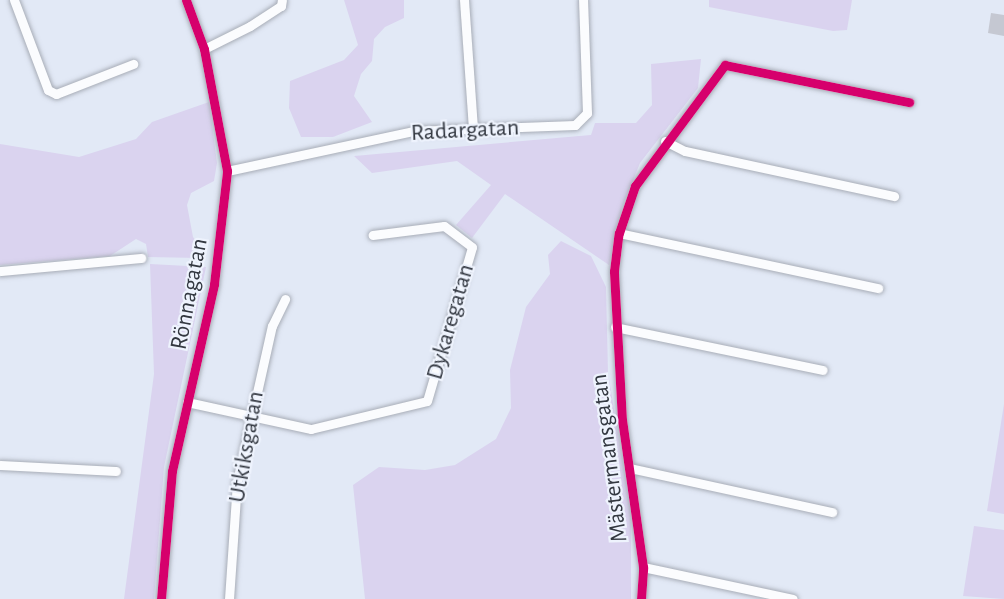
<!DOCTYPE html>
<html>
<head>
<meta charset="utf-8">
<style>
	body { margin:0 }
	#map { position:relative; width:1004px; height:599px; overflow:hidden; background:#e2e9f6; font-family:"Alegreya Sans",sans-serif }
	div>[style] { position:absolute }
	.green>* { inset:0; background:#dad3ef }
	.building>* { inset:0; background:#c5c8d2 }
	.roads { filter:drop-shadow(0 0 2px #a8adb7) drop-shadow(0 0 2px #a8adb7) }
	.street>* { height:9px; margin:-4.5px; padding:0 4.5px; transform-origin:4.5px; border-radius:4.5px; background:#fbfcfe }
	.cycleway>* { height:9px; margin:-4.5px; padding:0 4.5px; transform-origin:4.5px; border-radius:4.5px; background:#d6006c }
	span { translate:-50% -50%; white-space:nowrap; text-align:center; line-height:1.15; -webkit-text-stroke:4.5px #eef3fd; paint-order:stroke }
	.street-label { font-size:24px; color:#333841 }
</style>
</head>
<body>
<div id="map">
	<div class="green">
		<i style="clip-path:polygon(344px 0,404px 0,404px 18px,385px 27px,374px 39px,372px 61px,361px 74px,354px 96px,372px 122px,333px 137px,301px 137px,289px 108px,290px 81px,344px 60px,358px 45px)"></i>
		<i style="clip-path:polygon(709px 0,852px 0,847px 30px,833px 31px,709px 7px)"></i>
		<i style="clip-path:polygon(701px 59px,698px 88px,640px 163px,622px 207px,609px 265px,505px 194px,472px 238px,456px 225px,491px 185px,457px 161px,372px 173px,354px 156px,591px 135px,595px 123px,636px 123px,652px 105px,651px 64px)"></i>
		<i style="clip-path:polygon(209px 102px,217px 163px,214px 181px,191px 193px,187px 205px,193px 237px,202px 249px,199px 258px,148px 257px,146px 244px,136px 239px,110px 256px,0 265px,0 144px,79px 157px,136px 139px,152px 122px)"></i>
		<i style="clip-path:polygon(561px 241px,591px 256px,606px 287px,608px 373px,631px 511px,631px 599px,365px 599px,353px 485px,379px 467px,425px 470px,455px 465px,496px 439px,511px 408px,510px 370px,526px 307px,550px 274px,548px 255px)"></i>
		<i style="clip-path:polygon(150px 264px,206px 267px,164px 467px,154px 599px,124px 599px,154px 374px)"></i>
		<i style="clip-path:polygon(1004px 404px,1004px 514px,987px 511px)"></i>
		<i style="clip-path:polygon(974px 526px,1004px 530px,1004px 599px,963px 596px)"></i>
	</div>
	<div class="building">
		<i style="clip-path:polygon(991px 13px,1004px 15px,1004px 36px,988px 33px)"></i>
	</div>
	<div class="roads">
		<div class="street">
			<i style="left:14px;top:0;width:96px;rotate:69.3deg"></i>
			<i style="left:48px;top:90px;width:9px;rotate:27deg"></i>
			<i style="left:56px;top:94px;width:83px;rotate:-21.3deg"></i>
			<i style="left:464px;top:0;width:128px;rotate:86deg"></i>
			<i style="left:204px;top:49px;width:51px;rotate:-26.6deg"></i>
			<i style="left:250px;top:26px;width:37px;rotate:-33deg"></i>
			<i style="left:281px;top:6px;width:6px;rotate:-81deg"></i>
			<i style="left:665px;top:141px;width:22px;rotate:27deg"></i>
			<i style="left:685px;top:151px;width:214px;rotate:12.2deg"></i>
			<i style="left:227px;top:171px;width:190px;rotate:-12.1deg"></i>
			<i style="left:413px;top:131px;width:162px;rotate:-2.1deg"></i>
			<i style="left:575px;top:125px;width:17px;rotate:-45deg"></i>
			<i style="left:587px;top:113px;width:113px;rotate:-92deg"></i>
			<i style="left:619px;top:233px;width:265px;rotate:12deg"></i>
			<i style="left:0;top:271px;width:142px;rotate:-5.3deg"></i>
			<i style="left:615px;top:327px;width:212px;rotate:11.7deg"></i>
			<i style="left:187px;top:402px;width:127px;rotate:12.3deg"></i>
			<i style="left:311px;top:429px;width:119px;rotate:-13.6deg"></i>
			<i style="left:427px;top:401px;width:160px;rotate:-73.7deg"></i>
			<i style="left:472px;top:247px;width:35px;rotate:-143deg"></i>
			<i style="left:444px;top:226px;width:72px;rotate:172.8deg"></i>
			<i style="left:0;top:465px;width:116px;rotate:3deg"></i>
			<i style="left:630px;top:468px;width:207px;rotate:12.3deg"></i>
			<i style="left:643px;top:567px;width:153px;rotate:12deg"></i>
			<i style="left:161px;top:599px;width:128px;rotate:-85.1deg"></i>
			<i style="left:172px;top:471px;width:192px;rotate:-77.3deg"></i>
			<i style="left:214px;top:284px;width:114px;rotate:-83.4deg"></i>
			<i style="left:227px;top:171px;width:124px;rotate:-100.7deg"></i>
			<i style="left:204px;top:49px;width:52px;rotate:-110.2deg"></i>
			<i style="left:229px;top:599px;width:117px;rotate:-86.1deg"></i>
			<i style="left:237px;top:482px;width:160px;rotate:-77.4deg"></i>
			<i style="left:272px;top:326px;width:30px;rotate:-64deg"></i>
			<i style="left:641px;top:599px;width:32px;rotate:-86deg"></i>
			<i style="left:643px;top:567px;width:148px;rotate:-98.1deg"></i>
			<i style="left:622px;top:420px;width:149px;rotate:-93.1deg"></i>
			<i style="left:614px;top:271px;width:38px;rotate:-83deg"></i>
			<i style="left:619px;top:233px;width:50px;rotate:-71.2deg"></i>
			<i style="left:635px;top:186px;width:151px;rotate:-53.4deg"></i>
			<i style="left:725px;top:65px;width:188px;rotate:11.4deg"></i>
		</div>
	</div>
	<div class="cycleway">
		<i style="left:161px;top:599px;width:128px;rotate:-85.1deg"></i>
		<i style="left:172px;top:471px;width:192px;rotate:-77.3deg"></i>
		<i style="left:214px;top:284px;width:114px;rotate:-83.4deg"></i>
		<i style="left:227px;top:171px;width:124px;rotate:-100.7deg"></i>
		<i style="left:204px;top:49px;width:52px;rotate:-110.2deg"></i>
		<i style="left:641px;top:599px;width:32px;rotate:-86deg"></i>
		<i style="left:643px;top:567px;width:148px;rotate:-98.1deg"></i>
		<i style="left:622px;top:420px;width:149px;rotate:-93.1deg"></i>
		<i style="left:614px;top:271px;width:38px;rotate:-83deg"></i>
		<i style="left:619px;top:233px;width:50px;rotate:-71.2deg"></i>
		<i style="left:635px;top:186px;width:151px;rotate:-53.4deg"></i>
		<i style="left:725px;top:65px;width:188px;rotate:11.4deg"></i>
	</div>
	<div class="street-label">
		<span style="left:465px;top:131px;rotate:-3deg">Radargatan</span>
		<span style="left:190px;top:294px;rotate:-79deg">Rönnagatan</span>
		<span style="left:451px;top:322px;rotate:-74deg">Dykaregatan</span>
		<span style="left:247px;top:447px;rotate:-80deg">Utkiksgatan</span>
		<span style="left:610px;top:458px;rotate:-97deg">Mästermansgatan</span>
	</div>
</div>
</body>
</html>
